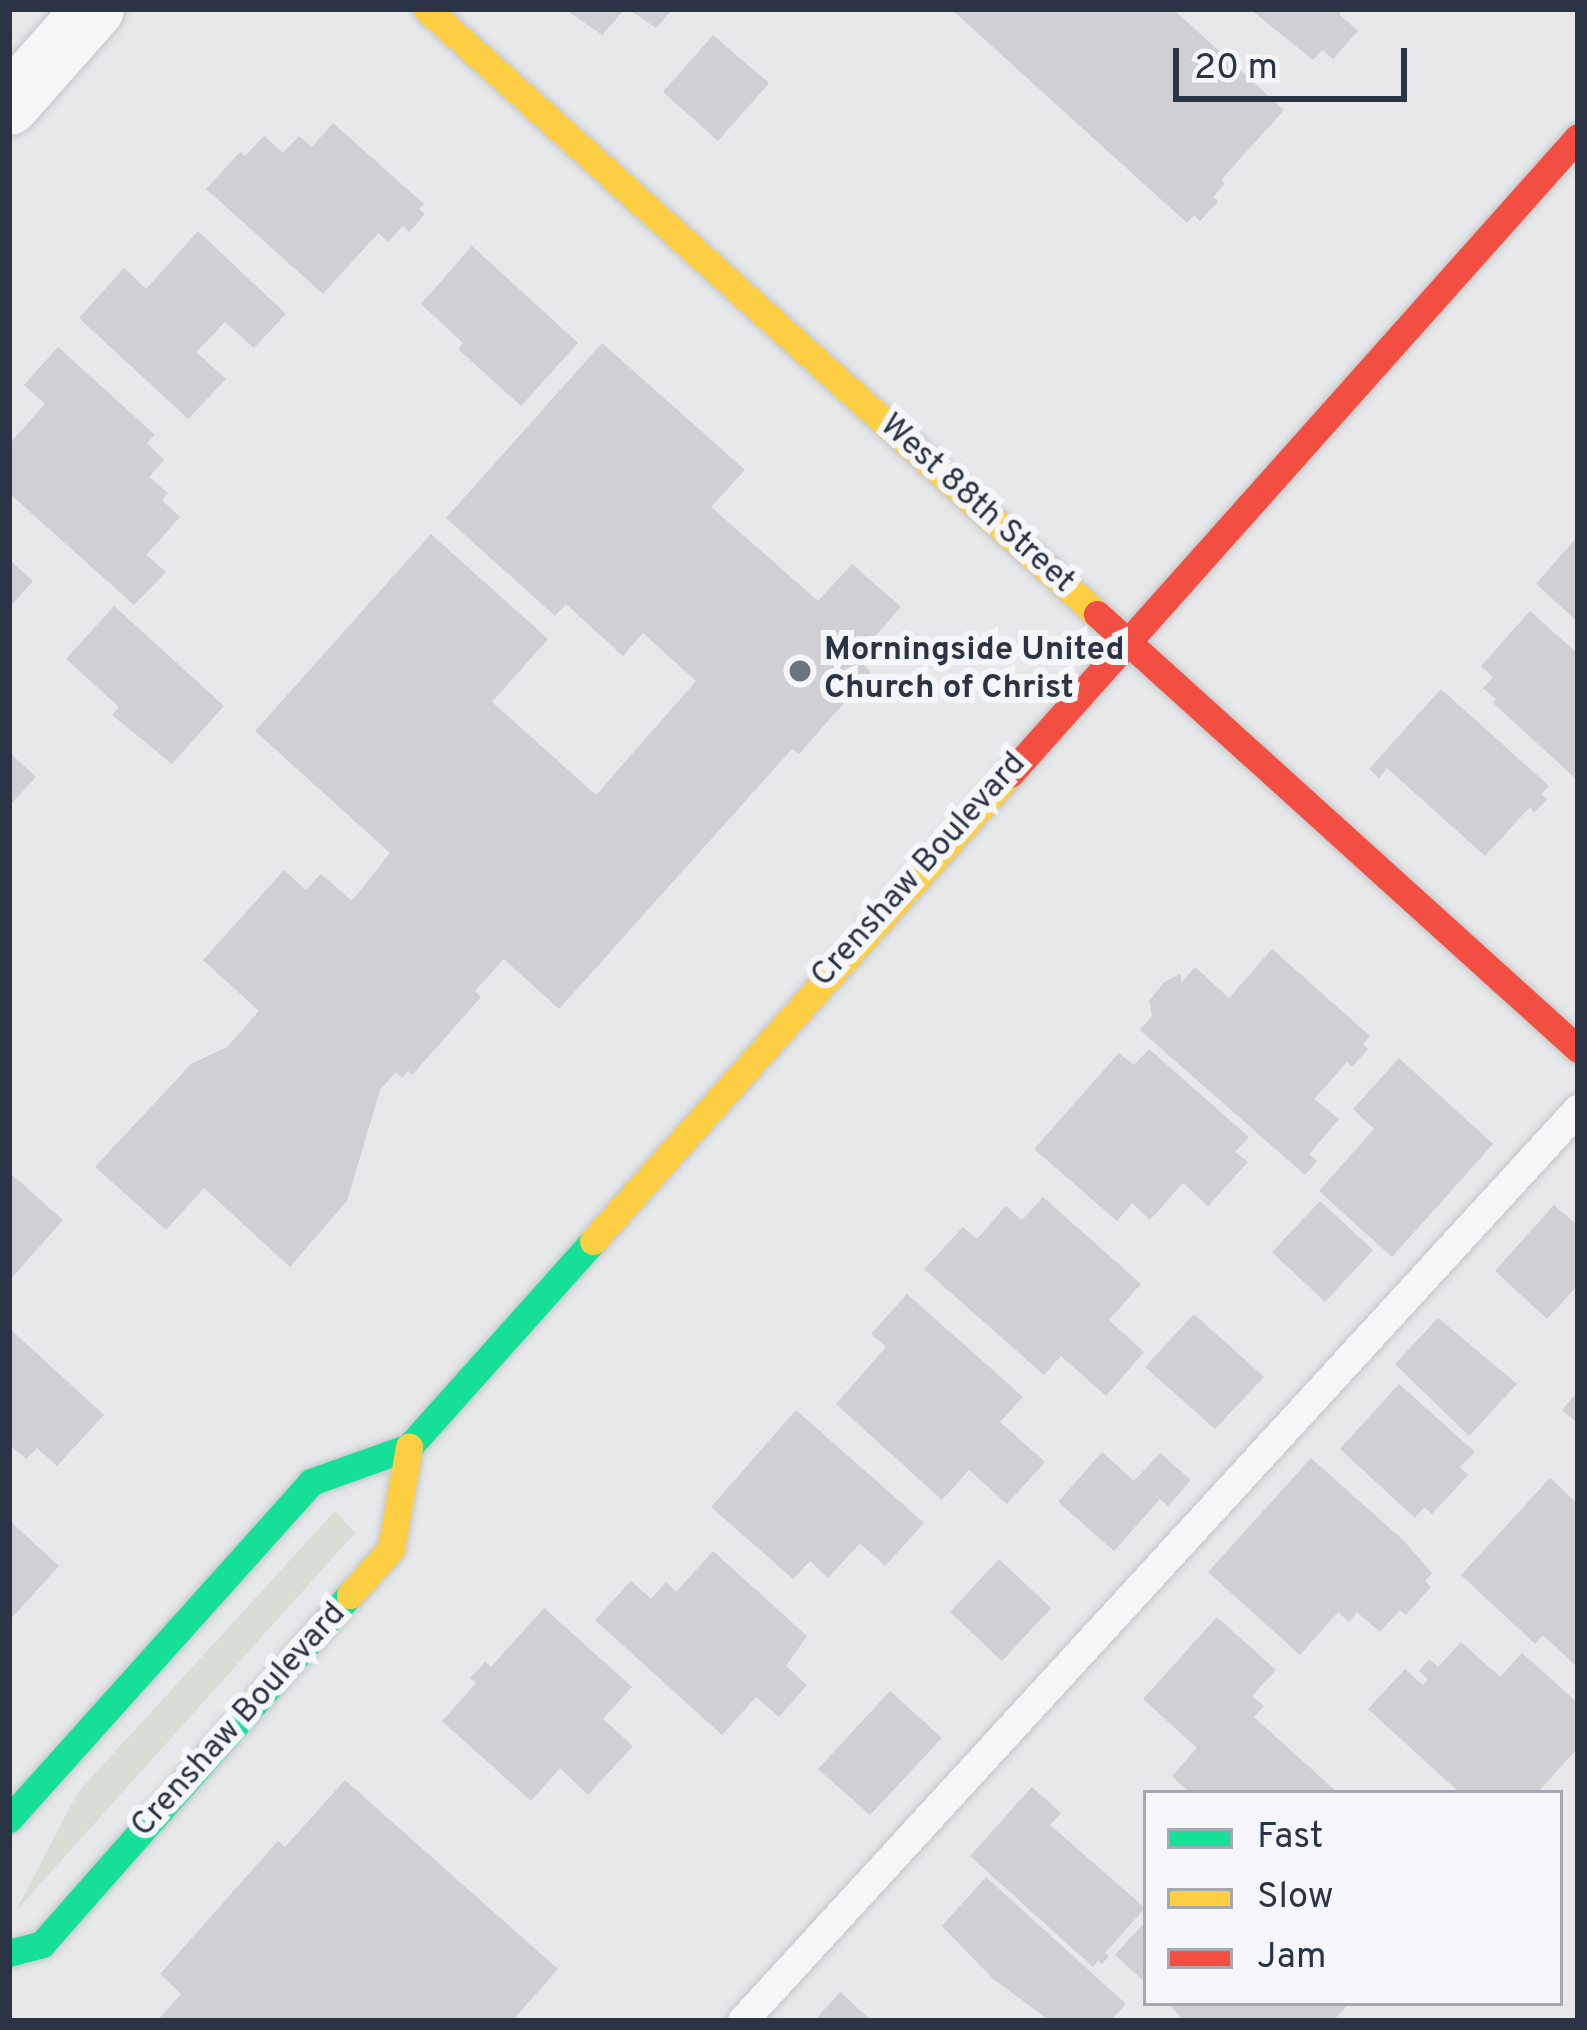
<!DOCTYPE html>
<html>
<head>
<meta charset="utf-8">
<style>
	body { margin:0 }
	#map { position:relative; width:1587px; height:2030px; overflow:hidden; background:#e6e8ea; font-family:Overpass,sans-serif }
	div>[style] { position:absolute }
	.green>* { inset:0; background:#d6ded6 }
	.building>* { inset:0; background:#ced0d3 }
	.roads { filter:drop-shadow(0 0 3px #c4c6c8) drop-shadow(0 0 3px #c4c6c8) }
	.lane>* { height:30px; margin:-15px; padding:0 15px; transform-origin:15px; border-radius:15px; background:#f5f6f7 }
	.street>* { height:60px; margin:-30px; padding:0 30px; transform-origin:30px; border-radius:30px; background:#f5f6f7 }
	.fast>* { height:27px; margin:-13.5px; padding:0 13.5px; transform-origin:13.5px; border-radius:13.5px; background:#16e098 }
	.slow>* { height:27px; margin:-13.5px; padding:0 13.5px; transform-origin:13.5px; border-radius:13.5px; background:#ffcf43 }
	.jam>* { height:27px; margin:-13.5px; padding:0 13.5px; transform-origin:13.5px; border-radius:13.5px; background:#f24e42 }
	.dots>* { width:33px; height:33px; translate:-50% -50%; box-sizing:border-box; border:6px solid #f4f6f9; border-radius:50% }
	span { translate:-50% -50%; white-space:nowrap; text-align:center; line-height:1.15; -webkit-text-stroke:12px #f4f6f9; paint-order:stroke }
	.street-label { font-size:33px; color:#2b3445 }
	.poi-label { font-size:33px; color:#2b3445; font-weight:700 }
	.left { translate:0 -50%; text-align:left }
	.frame { position:absolute; inset:0; border:12px solid #2b3445; pointer-events:none }
	.legend { position:absolute; left:1143px; top:1790px; width:420px; height:216px; box-sizing:border-box; background:#f4f6f9; border:3px solid #a4a8b1; margin:0; padding:15px 21px; list-style:none; font-size:36px; color:#2b3445 }
	.legend li { display:flex; align-items:center; gap:24px; height:60px }
	.legend b { width:60px; border:3px solid #a4a8b1 }
	.scale { position:absolute; left:1173px; top:48px; width:234px; height:54px; box-sizing:border-box; border:6px solid #2b3445; border-top:0; padding-left:15px; font-size:36px; line-height:42px; white-space:nowrap; color:#2b3445; -webkit-text-stroke:9px #f4f6f9; paint-order:stroke }
</style>
</head>
<body>
<div id="map">
	<div class="green">
		<i style="clip-path:polygon(335px 1511px,355px 1533px,16px 1911px,78px 1792px)"></i>
	</div>
	<div class="building">
		<i style="clip-path:polygon(565px 9px,625px 9px,602px 35px)"></i>
		<i style="clip-path:polygon(628px 9px,673px 9px,656px 28px)"></i>
		<i style="clip-path:polygon(951px 9px,1173px 9px,1284px 110px,1221px 180px,1225px 183px,1213px 197px,1218px 201px,1200px 221px,1194px 215px,1187px 223px)"></i>
		<i style="clip-path:polygon(1250px 9px,1343px 9px,1339px 14px,1358px 31px,1333px 59px,1322px 50px,1313px 60px)"></i>
		<i style="clip-path:polygon(713px 35px,769px 83px,718px 141px,663px 92px)"></i>
		<i style="clip-path:polygon(333px 123px,424px 204px,419px 209px,425px 214px,409px 232px,403px 226px,388px 242px,378px 233px,323px 294px,206px 189px,240px 152px,245px 156px,264px 136px,283px 153px,299px 136px,312px 147px)"></i>
		<i style="clip-path:polygon(198px 231px,286px 314px,254px 348px,225px 322px,196px 352px,226px 379px,188px 419px,79px 318px,124px 268px,146px 289px)"></i>
		<i style="clip-path:polygon(472px 246px,578px 343px,521px 406px,458px 349px,463px 343px,421px 304px)"></i>
		<i style="clip-path:polygon(602px 343px,745px 470px,711px 507px,818px 601px,852px 564px,901px 607px,856px 658px,871px 672px,799px 754px,792px 749px,559px 1009px,504px 959px,475px 991px,481px 997px,412px 1075px,408px 1071px,402px 1078px,396px 1072px,380px 1090px,347px 1201px,290px 1267px,204px 1188px,166px 1230px,95px 1167px,191px 1064px,227px 1047px,259px 1011px,203px 960px,284px 870px,306px 890px,321px 874px,352px 901px,390px 853px,255px 731px,431px 534px,548px 639px,492px 702px,596px 795px,696px 681px,643px 633px,623px 656px,566px 604px,555px 616px,446px 518px)"></i>
		<i style="clip-path:polygon(58px 347px,155px 435px,147px 443px,164px 460px,149px 477px,168px 493px,162px 500px,180px 517px,146px 555px,166px 572px,134px 605px,9px 493px,9px 444px,45px 404px,24px 385px)"></i>
		<i style="clip-path:polygon(1578px 536px,1578px 622px,1536px 584px)"></i>
		<i style="clip-path:polygon(9px 559px,33px 581px,9px 608px)"></i>
		<i style="clip-path:polygon(114px 606px,224px 706px,172px 764px,112px 715px,119px 707px,66px 659px)"></i>
		<i style="clip-path:polygon(1530px 611px,1578px 654px,1575px 778px,1493px 703px,1496px 699px,1483px 688px,1493px 677px,1481px 666px)"></i>
		<i style="clip-path:polygon(1441px 689px,1549px 786px,1541px 794px,1547px 799px,1534px 813px,1530px 807px,1485px 856px,1387px 768px,1379px 778px,1369px 769px)"></i>
		<i style="clip-path:polygon(9px 752px,36px 777px,9px 806px)"></i>
		<i style="clip-path:polygon(1272px 949px,1370px 1036px,1363px 1044px,1368px 1049px,1352px 1067px,1347px 1062px,1314px 1099px,1339px 1119px,1309px 1154px,1317px 1161px,1305px 1175px,1140px 1030px,1152px 1016px,1149px 1001px,1164px 982px,1180px 974px,1182px 982px,1195px 967px,1229px 998px)"></i>
		<i style="clip-path:polygon(1149px 1049px,1249px 1137px,1235px 1152px,1248px 1162px,1208px 1206px,1183px 1183px,1150px 1220px,1132px 1203px,1117px 1221px,1034px 1149px,1119px 1053px,1134px 1065px)"></i>
		<i style="clip-path:polygon(1399px 1058px,1493px 1144px,1392px 1257px,1319px 1191px,1374px 1129px,1353px 1109px)"></i>
		<i style="clip-path:polygon(9px 1172px,63px 1220px,9px 1281px)"></i>
		<i style="clip-path:polygon(1043px 1197px,1141px 1284px,1109px 1320px,1144px 1352px,1106px 1396px,1061px 1356px,1044px 1375px,924px 1269px,963px 1227px,977px 1239px,1006px 1206px,1022px 1220px)"></i>
		<i style="clip-path:polygon(1320px 1201px,1373px 1250px,1325px 1302px,1272px 1252px)"></i>
		<i style="clip-path:polygon(1554px 1205px,1578px 1226px,1578px 1285px,1547px 1319px,1495px 1271px)"></i>
		<i style="clip-path:polygon(907px 1294px,1023px 1397px,1000px 1422px,1045px 1462px,1007px 1504px,969px 1470px,942px 1500px,836px 1404px,886px 1347px,871px 1334px)"></i>
		<i style="clip-path:polygon(1194px 1314px,1264px 1377px,1215px 1429px,1145px 1367px)"></i>
		<i style="clip-path:polygon(1438px 1318px,1517px 1384px,1469px 1436px,1395px 1364px)"></i>
		<i style="clip-path:polygon(9px 1328px,104px 1415px,57px 1466px,37px 1448px,26px 1459px,9px 1444px)"></i>
		<i style="clip-path:polygon(1399px 1384px,1475px 1452px,1460px 1467px,1468px 1475px,1432px 1514px,1424px 1507px,1415px 1518px,1340px 1449px)"></i>
		<i style="clip-path:polygon(1578px 1391px,1578px 1424px,1562px 1410px)"></i>
		<i style="clip-path:polygon(796px 1410px,924px 1523px,885px 1566px,860px 1543px,828px 1578px,810px 1561px,793px 1579px,711px 1507px)"></i>
		<i style="clip-path:polygon(1102px 1452px,1134px 1481px,1160px 1453px,1191px 1480px,1168px 1506px,1160px 1499px,1114px 1551px,1058px 1502px)"></i>
		<i style="clip-path:polygon(1311px 1458px,1403px 1540px,1432px 1573px,1425px 1581px,1431px 1587px,1406px 1615px,1400px 1610px,1380px 1632px,1357px 1612px,1349px 1622px,1338px 1612px,1300px 1655px,1208px 1572px)"></i>
		<i style="clip-path:polygon(1550px 1478px,1578px 1504px,1578px 1668px,1543px 1635px,1535px 1644px,1461px 1575px)"></i>
		<i style="clip-path:polygon(9px 1520px,59px 1566px,9px 1621px)"></i>
		<i style="clip-path:polygon(713px 1551px,807px 1636px,786px 1666px,807px 1685px,779px 1717px,756px 1697px,722px 1735px,595px 1620px,631px 1581px,651px 1599px,666px 1582px,676px 1592px)"></i>
		<i style="clip-path:polygon(999px 1559px,1051px 1608px,1002px 1661px,950px 1612px)"></i>
		<i style="clip-path:polygon(544px 1608px,632px 1687px,603px 1719px,633px 1746px,588px 1795px,560px 1768px,531px 1801px,442px 1721px,476px 1683px,470px 1678px,485px 1662px,491px 1667px)"></i>
		<i style="clip-path:polygon(1217px 1617px,1276px 1670px,1252px 1696px,1264px 1706px,1254px 1717px,1338px 1793px,1190px 1793px,1172px 1776px,1197px 1748px,1143px 1699px)"></i>
		<i style="clip-path:polygon(1461px 1642px,1500px 1677px,1522px 1653px,1578px 1703px,1578px 1748px,1537px 1793px,1460px 1793px,1368px 1709px,1405px 1669px,1423px 1685px,1428px 1679px,1419px 1671px,1429px 1659px,1438px 1667px)"></i>
		<i style="clip-path:polygon(890px 1691px,942px 1738px,870px 1815px,818px 1769px)"></i>
		<i style="clip-path:polygon(345px 1780px,558px 1969px,512px 2021px,157px 2021px,181px 1994px,160px 1974px,278px 1841px,285px 1847px)"></i>
		<i style="clip-path:polygon(1032px 1787px,1061px 1813px,1050px 1825px,1145px 1908px,1105px 1953px,1109px 1956px,1102px 1964px,1098px 1961px,1093px 1967px,970px 1856px)"></i>
		<i style="clip-path:polygon(986px 1877px,1126px 2004px,1110px 2021px,1050px 2021px,992px 1978px,942px 1926px)"></i>
		<i style="clip-path:polygon(1146px 1921px,1146px 1983px,1115px 1955px)"></i>
		<i style="clip-path:polygon(840px 1992px,872px 2021px,814px 2021px)"></i>
		<i style="clip-path:polygon(1168px 2003px,1349px 2003px,1333px 2021px,1184px 2021px)"></i>
	</div>
	<div class="roads">
		<div class="lane">
			<i style="left:743px;top:2021px;width:1236px;rotate:-47.49deg"></i>
		</div>
		<div class="street">
			<i style="left:9px;top:105px;width:128px;rotate:-48.5deg"></i>
		</div>
		<div class="fast">
			<i style="left:9px;top:1819px;width:453px;rotate:-48.1deg"></i>
			<i style="left:311px;top:1482px;width:104px;rotate:-19.7deg"></i>
			<i style="left:409px;top:1447px;width:276px;rotate:-48.2deg"></i>
			<i style="left:9px;top:1953px;width:34px;rotate:-15deg"></i>
			<i style="left:42px;top:1944px;width:465px;rotate:-48.6deg"></i>
		</div>
		<div class="slow">
			<i style="left:427px;top:9px;width:903px;rotate:42.08deg"></i>
			<i style="left:593px;top:1241px;width:626px;rotate:-48.24deg"></i>
			<i style="left:350px;top:1595px;width:62px;rotate:-48.3deg"></i>
			<i style="left:391px;top:1549px;width:104px;rotate:-80deg"></i>
		</div>
		<div class="jam">
			<i style="left:1097px;top:614px;width:649px;rotate:42.13deg"></i>
			<i style="left:1010px;top:774px;width:853px;rotate:-48.28deg"></i>
		</div>
	</div>
	<div class="dots">
		<i style="left:800px;top:671px;background:#6c737f"></i>
	</div>
	<div class="street-label">
		<span style="left:976px;top:505px;rotate:42deg">West 88th Street</span>
		<span style="left:920px;top:871px;rotate:-48deg">Crenshaw Boulevard</span>
		<span style="left:240px;top:1721px;rotate:-48deg">Crenshaw Boulevard</span>
	</div>
	<div class="poi-label">
		<span class="left" style="left:824px;top:671px">Morningside United<br>Church of Christ</span>
	</div>
	<div class="frame"></div>
	<ul class="legend">
	<li><b style="height:15px;background:#16e098"></b>Fast</li>
	<li><b style="height:15px;background:#ffcf43"></b>Slow</li>
	<li><b style="height:15px;background:#f24e42"></b>Jam</li>
	</ul>
	<div class="scale">20 m</div>
</div>
</body>
</html>
